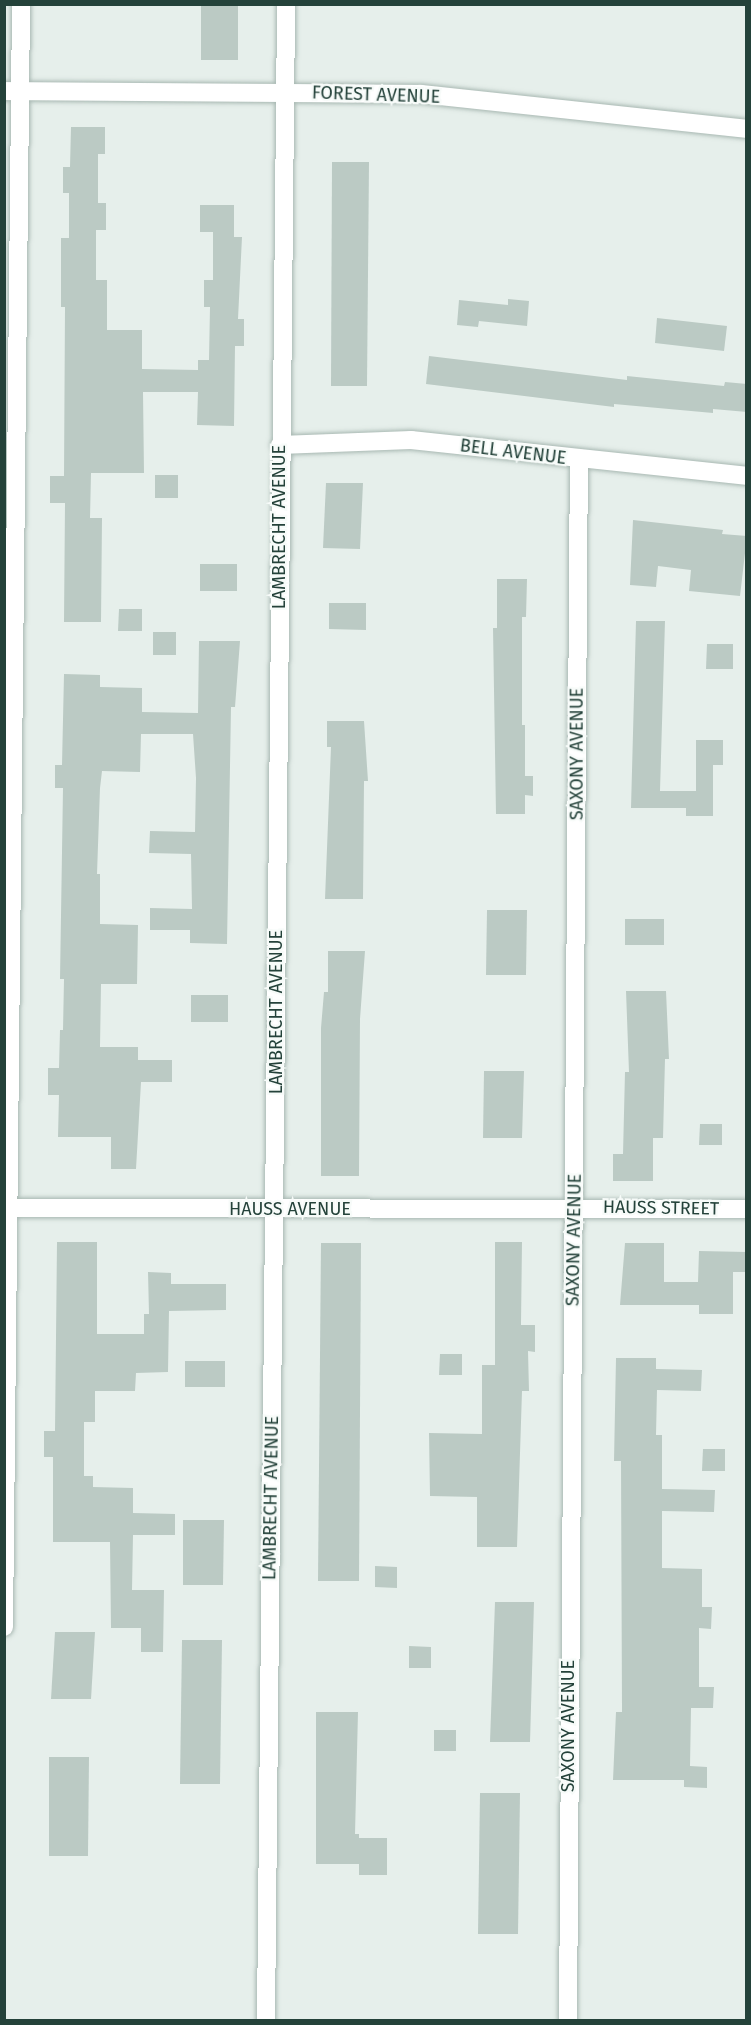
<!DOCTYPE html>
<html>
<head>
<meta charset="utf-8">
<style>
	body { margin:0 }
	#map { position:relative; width:751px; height:2025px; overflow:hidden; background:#e6efeb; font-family:"Fira Sans",sans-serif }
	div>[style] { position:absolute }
	.building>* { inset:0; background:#bbcac4 }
	.roads { filter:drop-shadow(0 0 2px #a8b8b2) drop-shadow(0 0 2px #a8b8b2) }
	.minor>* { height:18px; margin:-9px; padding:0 9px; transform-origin:9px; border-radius:9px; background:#fff }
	span { translate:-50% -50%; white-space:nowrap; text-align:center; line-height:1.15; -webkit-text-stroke:4.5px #f7fbf9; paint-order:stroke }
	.street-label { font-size:18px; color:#24423a }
	.frame { position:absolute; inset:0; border:6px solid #24423a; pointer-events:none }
</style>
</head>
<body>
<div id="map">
	<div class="building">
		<i style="clip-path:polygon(201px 4px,238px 4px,238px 60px,201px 60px)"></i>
		<i style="clip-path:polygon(71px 127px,105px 127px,105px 154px,98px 154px,98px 203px,106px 203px,106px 230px,96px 230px,96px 280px,107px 280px,107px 330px,142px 330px,142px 369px,198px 370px,198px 360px,209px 360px,210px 307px,204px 307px,204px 280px,213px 280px,213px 232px,200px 232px,200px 205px,234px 205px,234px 237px,242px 237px,238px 319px,244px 319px,244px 346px,235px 346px,234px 426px,197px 425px,198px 392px,143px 392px,144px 473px,91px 473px,90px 518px,102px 518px,101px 622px,64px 622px,65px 503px,50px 503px,50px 476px,64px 476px,65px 307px,61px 307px,61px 238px,69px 238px,69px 193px,63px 193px,63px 167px,70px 167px)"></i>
		<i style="clip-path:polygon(332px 162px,369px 162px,367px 386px,331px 386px)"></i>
		<i style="clip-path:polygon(508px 299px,529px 301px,527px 326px,479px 321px,478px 327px,457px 325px,459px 300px,508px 305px)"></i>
		<i style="clip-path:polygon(657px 318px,727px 326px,724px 351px,655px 343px)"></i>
		<i style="clip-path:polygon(429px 356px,627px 380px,627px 376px,724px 386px,725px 382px,747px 384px,747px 412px,713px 409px,713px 413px,614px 404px,614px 407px,426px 384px)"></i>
		<i style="clip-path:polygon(155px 475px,178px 475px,178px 498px,155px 498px)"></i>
		<i style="clip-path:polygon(326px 483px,363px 483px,360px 549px,323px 548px)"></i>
		<i style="clip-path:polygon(633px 520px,723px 530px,722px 534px,747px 536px,740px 596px,689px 591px,691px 570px,658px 566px,656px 587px,630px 585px)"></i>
		<i style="clip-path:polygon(200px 564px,237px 564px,237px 591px,200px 591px)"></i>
		<i style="clip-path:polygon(497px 579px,527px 579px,526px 617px,522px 617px,522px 725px,525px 725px,525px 776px,533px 776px,533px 796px,525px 795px,525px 814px,496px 814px,493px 628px,497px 628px)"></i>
		<i style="clip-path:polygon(329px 603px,366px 603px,366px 630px,329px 629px)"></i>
		<i style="clip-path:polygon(119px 609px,142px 609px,142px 631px,118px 631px)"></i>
		<i style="clip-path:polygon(636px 621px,665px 621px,660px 791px,696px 791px,696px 740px,723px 740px,723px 765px,713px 765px,713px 816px,686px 816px,686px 808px,631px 808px)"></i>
		<i style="clip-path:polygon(153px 632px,176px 632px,176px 655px,153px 655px)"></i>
		<i style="clip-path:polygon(199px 641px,240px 641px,235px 707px,231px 707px,227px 944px,190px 943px,190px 930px,150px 930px,150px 908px,192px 909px,191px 854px,149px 853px,150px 831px,195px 832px,196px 778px,193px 734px,141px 734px,140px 772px,102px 771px,100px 788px,97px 874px,100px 874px,100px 924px,138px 925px,137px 984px,101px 984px,100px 1047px,138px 1047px,138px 1060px,172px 1060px,172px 1082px,141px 1082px,136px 1169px,111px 1169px,111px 1137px,58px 1137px,59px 1095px,48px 1095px,48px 1068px,59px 1068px,60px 1030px,63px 1030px,64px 979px,60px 979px,63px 788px,55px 788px,55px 765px,62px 765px,64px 674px,100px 675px,100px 687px,142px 688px,142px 712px,198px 713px)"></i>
		<i style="clip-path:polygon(707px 644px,733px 644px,733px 669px,706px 669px)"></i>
		<i style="clip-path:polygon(327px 721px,364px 721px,368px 781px,364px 781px,363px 899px,325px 899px,331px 747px,327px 747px)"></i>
		<i style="clip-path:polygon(487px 910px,527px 910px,526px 975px,486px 975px)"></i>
		<i style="clip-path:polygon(625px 919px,664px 919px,664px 945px,625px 945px)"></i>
		<i style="clip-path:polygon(328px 951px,365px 951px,360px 1019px,359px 1176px,321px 1176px,321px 1028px,324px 992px,328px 992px)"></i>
		<i style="clip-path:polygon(626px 991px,666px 991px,669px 1059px,665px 1059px,663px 1138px,653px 1138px,653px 1181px,613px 1181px,613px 1154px,623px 1154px,625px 1072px,629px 1072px)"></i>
		<i style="clip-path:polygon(191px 995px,228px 995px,228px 1022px,191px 1022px)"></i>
		<i style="clip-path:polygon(484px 1071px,524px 1071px,522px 1138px,483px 1138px)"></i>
		<i style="clip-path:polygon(700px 1124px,722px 1124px,722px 1145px,699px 1145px)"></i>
		<i style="clip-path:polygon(57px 1242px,97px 1242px,97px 1334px,144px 1334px,144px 1314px,149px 1314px,148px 1272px,171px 1273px,171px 1284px,226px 1284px,226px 1310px,169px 1311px,168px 1372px,136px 1373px,135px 1391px,95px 1391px,95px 1422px,84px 1422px,84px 1476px,93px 1476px,93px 1487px,133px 1488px,133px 1513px,175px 1514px,175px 1535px,133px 1535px,132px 1590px,164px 1590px,163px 1652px,141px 1652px,141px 1628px,111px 1628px,110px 1542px,53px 1542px,53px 1457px,44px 1457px,44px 1431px,55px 1431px)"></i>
		<i style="clip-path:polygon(495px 1242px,522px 1242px,521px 1325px,535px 1325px,535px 1352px,528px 1351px,529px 1391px,522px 1391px,517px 1547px,477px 1547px,477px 1497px,430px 1496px,429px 1433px,482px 1434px,482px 1365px,495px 1365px)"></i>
		<i style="clip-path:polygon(321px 1243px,361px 1243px,359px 1581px,318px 1581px)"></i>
		<i style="clip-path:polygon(625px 1243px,664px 1243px,664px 1282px,698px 1282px,699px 1251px,747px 1252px,747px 1272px,733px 1272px,733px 1314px,699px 1314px,699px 1305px,620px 1305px)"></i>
		<i style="clip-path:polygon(440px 1354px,462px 1354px,462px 1375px,439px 1375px)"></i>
		<i style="clip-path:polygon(616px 1358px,656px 1358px,656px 1369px,702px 1370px,701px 1391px,657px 1390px,656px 1435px,662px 1435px,662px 1489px,715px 1490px,714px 1512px,662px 1511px,662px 1568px,702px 1569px,702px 1607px,712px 1607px,711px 1629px,699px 1628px,699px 1687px,714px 1687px,713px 1708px,691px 1708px,690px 1766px,707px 1767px,707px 1788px,684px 1787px,684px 1780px,613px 1780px,616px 1712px,622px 1712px,621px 1461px,614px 1461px)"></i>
		<i style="clip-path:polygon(185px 1361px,225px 1361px,225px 1387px,185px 1387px)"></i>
		<i style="clip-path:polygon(703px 1449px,725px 1449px,725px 1471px,702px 1471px)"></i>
		<i style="clip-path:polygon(183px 1520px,224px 1520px,223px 1585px,183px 1585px)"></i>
		<i style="clip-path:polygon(375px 1566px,397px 1567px,397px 1588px,375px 1587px)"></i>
		<i style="clip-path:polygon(495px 1602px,534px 1602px,530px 1742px,490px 1742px)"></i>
		<i style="clip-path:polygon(55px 1632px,95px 1632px,91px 1699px,51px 1699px)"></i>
		<i style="clip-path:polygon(182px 1640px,222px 1640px,220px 1784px,180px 1784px)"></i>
		<i style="clip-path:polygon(409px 1646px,431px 1647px,431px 1668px,409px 1668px)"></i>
		<i style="clip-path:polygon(316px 1712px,358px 1712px,355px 1834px,359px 1834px,359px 1838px,387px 1838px,387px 1875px,359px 1875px,359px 1864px,316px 1864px)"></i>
		<i style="clip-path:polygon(434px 1730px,456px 1730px,456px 1751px,434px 1751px)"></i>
		<i style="clip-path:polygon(49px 1757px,89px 1757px,88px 1856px,49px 1856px)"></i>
		<i style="clip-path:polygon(480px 1793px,520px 1793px,518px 1934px,478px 1934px)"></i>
	</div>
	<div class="roads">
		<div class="minor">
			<i style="left:4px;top:91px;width:417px;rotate:0.4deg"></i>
			<i style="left:421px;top:94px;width:327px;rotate:6.1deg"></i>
			<i style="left:280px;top:445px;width:131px;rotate:-2.2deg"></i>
			<i style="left:411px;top:440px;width:337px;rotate:6.1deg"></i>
			<i style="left:4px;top:1208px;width:742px;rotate:0.08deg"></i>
			<i style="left:4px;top:1627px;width:1623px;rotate:-89.4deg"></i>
			<i style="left:266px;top:2020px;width:2016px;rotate:-89.43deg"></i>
			<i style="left:568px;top:2020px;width:1560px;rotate:-89.6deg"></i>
		</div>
	</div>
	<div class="street-label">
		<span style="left:376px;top:95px;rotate:2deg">FOREST AVENUE</span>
		<span style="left:513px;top:452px;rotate:7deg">BELL AVENUE</span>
		<span style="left:279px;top:527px;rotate:-90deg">LAMBRECHT AVENUE</span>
		<span style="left:577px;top:754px;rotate:-90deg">SAXONY AVENUE</span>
		<span style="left:276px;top:1012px;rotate:-90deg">LAMBRECHT AVENUE</span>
		<span style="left:661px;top:1208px;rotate:1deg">HAUSS STREET</span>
		<span style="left:290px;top:1209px">HAUSS AVENUE</span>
		<span style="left:574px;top:1240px;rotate:-89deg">SAXONY AVENUE</span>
		<span style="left:271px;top:1498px;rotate:-89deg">LAMBRECHT AVENUE</span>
		<span style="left:568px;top:1726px;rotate:-90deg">SAXONY AVENUE</span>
	</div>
	<div class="frame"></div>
</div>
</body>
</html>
